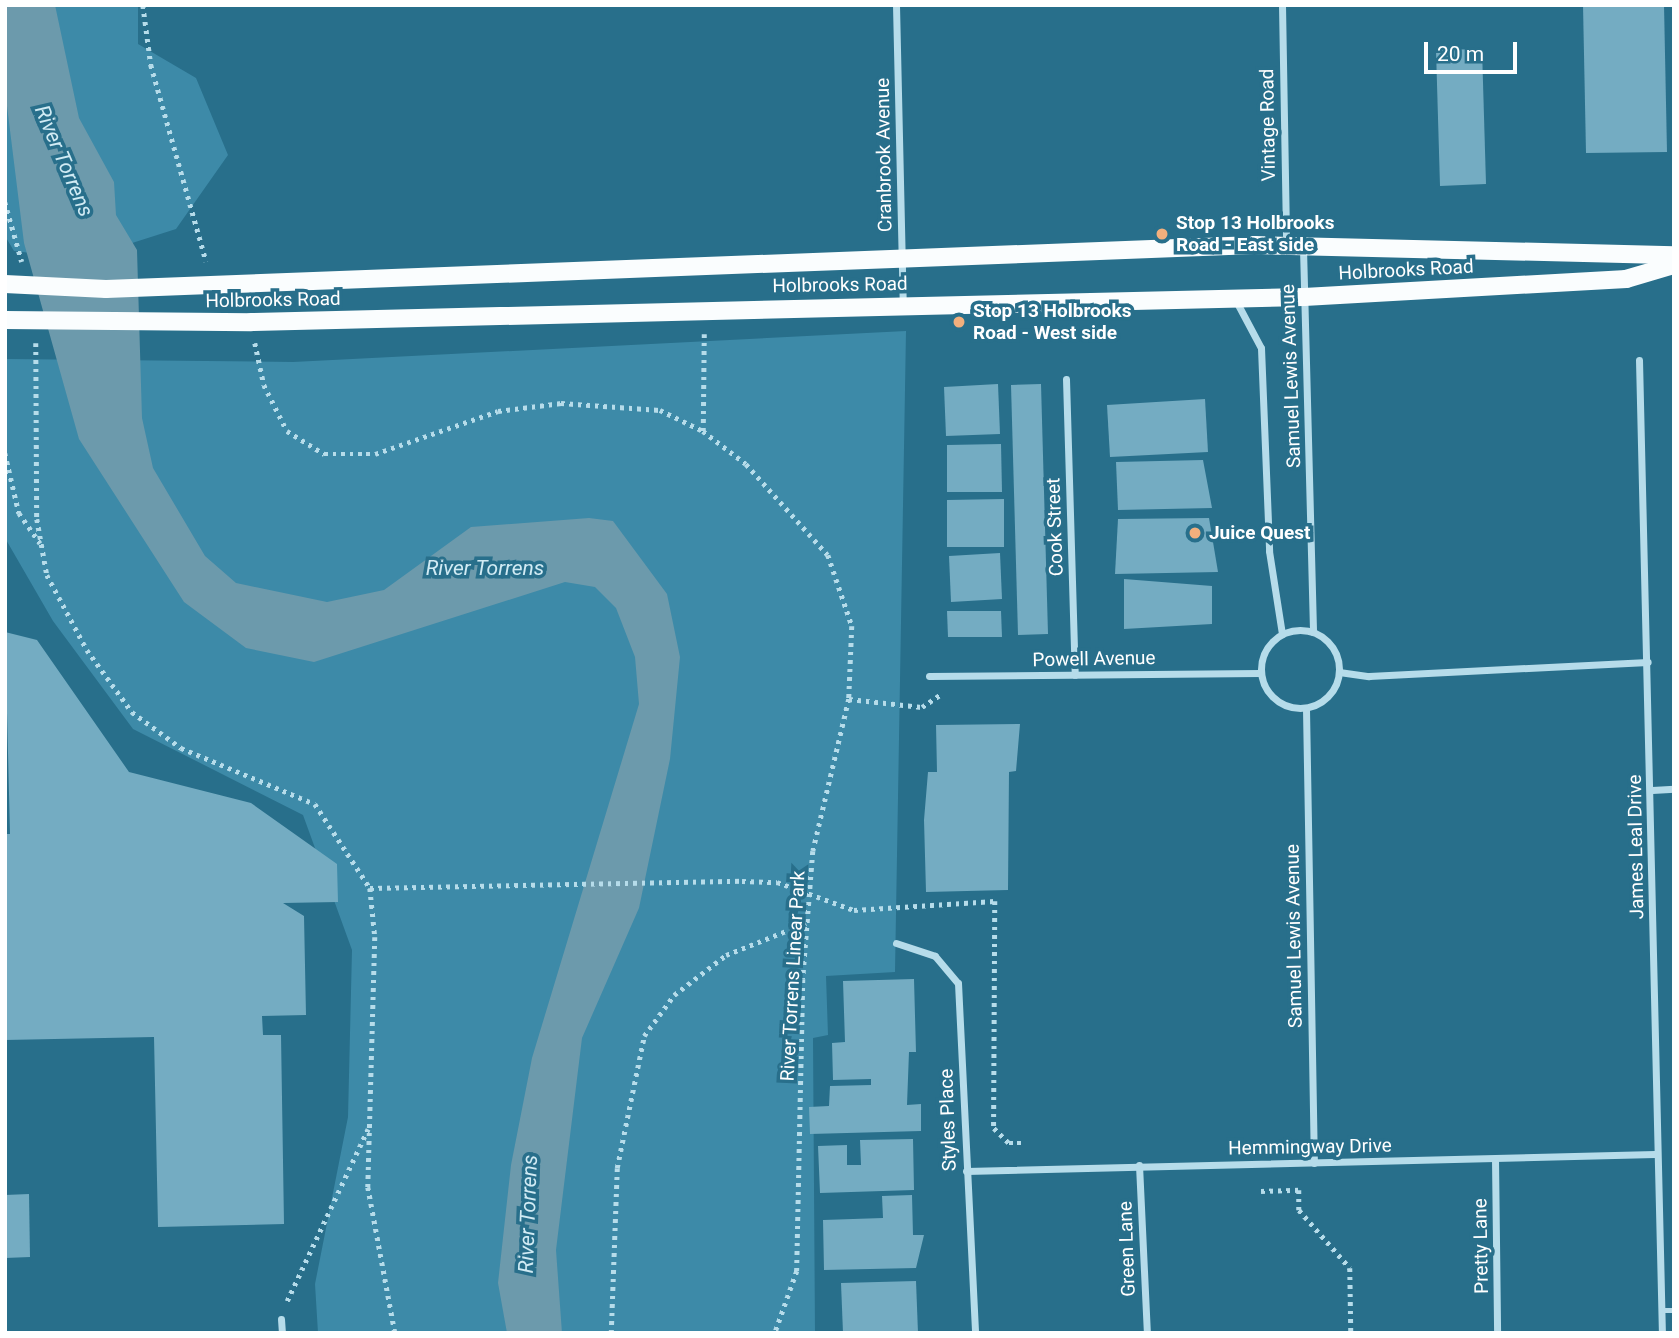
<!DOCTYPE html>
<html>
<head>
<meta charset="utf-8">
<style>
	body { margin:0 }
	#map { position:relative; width:1679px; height:1338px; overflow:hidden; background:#286f8b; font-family:Roboto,sans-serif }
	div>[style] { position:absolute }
	.green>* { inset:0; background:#3d8aa8 }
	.water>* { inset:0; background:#6c9aac }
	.building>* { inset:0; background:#74acc2 }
	.path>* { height:4.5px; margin-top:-2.25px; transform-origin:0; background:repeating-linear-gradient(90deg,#b6dcea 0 3.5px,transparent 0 8.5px) }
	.lane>* { height:5px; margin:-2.5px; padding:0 2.5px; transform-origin:2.5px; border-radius:2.5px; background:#b6dcea }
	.street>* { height:7px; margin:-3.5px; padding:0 3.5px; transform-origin:3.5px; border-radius:3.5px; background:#b6dcea }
	.street>.ring { margin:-3.5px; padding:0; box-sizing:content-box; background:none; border:7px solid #b6dcea; border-radius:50% }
	.primary>* { height:18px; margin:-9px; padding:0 9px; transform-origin:9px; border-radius:9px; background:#fafdfe }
	.dots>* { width:19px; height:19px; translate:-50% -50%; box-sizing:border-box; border:4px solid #286f8b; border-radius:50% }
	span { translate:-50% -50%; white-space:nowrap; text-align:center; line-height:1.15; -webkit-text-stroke:7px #286f8b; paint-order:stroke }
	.street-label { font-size:19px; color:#fff }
	.poi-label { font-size:19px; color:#fff; font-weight:700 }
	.left { translate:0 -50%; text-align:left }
	.water-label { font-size:21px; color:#d1ebf4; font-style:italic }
	.frame { position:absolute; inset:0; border:7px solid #fff; pointer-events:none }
	.scale { position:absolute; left:1424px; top:42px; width:93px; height:32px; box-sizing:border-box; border:4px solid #fff; border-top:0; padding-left:9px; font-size:21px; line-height:24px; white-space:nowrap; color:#fff; -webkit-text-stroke:5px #286f8b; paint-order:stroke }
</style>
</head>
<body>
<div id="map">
	<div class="green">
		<i style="clip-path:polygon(5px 5px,138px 5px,138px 44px,196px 78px,228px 155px,176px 229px,82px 259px,14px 251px,5px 236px)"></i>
		<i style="clip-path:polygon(906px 331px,895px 972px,826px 976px,828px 1035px,813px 1038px,815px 1333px,318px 1333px,315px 1284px,348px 1117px,352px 950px,303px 815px,133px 729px,53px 621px,5px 538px,5px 359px,293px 362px)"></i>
	</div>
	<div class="water">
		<i style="clip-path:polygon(5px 5px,55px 5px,79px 118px,114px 182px,116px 215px,137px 250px,142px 418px,153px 468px,205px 556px,236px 583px,327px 602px,384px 590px,471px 527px,589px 518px,613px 521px,667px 594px,680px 657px,670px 759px,639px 908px,582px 1038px,556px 1250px,562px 1333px,507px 1333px,498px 1283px,511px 1165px,532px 1058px,639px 704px,635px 657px,616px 608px,595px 587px,565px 582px,314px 662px,246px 648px,184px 602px,79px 439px,24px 243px,5px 90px)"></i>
	</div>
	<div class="building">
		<i style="clip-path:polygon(1583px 5px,1664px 5px,1667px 152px,1586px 153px)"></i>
		<i style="clip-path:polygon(1482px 49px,1486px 184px,1440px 186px,1436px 50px)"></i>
		<i style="clip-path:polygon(998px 384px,1000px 434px,946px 436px,944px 387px)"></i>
		<i style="clip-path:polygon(1041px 384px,1048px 634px,1018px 635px,1011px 385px)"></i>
		<i style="clip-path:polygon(1205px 399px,1208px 452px,1110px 457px,1107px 405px)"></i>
		<i style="clip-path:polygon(1001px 444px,1002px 492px,947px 492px,947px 445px)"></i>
		<i style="clip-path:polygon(1203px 460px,1212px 508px,1118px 510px,1116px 462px)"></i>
		<i style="clip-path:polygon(1004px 499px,1004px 547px,947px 547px,947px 500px)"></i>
		<i style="clip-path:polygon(1209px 518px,1218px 572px,1115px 574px,1118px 519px)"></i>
		<i style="clip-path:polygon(1000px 553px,1002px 599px,951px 602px,949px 556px)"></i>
		<i style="clip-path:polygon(1124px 579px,1212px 586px,1212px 624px,1124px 629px)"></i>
		<i style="clip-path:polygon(947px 611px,1001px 611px,1002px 637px,948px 637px)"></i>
		<i style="clip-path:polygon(5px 632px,37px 640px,129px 772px,251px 803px,337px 864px,338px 902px,283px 903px,304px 916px,306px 1015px,262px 1016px,263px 1035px,281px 1035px,284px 1224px,158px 1227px,154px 1037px,5px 1040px,5px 834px,10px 834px)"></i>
		<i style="clip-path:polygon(1020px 724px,1016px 771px,1009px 772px,1008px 890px,926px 892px,924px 820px,928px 772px,937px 772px,936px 725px)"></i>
		<i style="clip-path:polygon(914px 979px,916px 1052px,909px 1052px,907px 1105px,921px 1104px,921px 1131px,810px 1134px,809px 1107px,829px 1106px,830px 1086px,871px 1085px,871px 1079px,833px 1080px,832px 1043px,845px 1042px,843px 981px)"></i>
		<i style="clip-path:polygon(913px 1139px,914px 1190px,820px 1193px,818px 1146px,847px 1145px,847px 1165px,861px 1165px,860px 1140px)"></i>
		<i style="clip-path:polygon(29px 1194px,30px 1257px,5px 1258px,5px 1195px)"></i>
		<i style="clip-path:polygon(912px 1195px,913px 1235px,924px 1235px,916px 1268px,824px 1270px,823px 1220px,883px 1218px,882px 1196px)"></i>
		<i style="clip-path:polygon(916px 1281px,918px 1333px,843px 1333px,841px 1283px)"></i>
	</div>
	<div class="path">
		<i style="left:143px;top:5px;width:61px;rotate:82.4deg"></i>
		<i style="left:151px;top:65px;width:204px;rotate:74.3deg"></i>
		<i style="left:5px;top:202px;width:62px;rotate:74.2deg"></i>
		<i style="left:36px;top:343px;width:176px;rotate:89.7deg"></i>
		<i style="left:37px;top:519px;width:57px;rotate:79.9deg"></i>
		<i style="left:47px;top:575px;width:85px;rotate:61.9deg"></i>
		<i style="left:87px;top:650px;width:77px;rotate:54deg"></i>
		<i style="left:132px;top:712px;width:61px;rotate:36.3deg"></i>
		<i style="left:181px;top:748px;width:145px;rotate:22.7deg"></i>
		<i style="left:315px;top:804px;width:100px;rotate:56.8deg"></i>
		<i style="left:370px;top:888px;width:49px;rotate:84.2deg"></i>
		<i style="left:375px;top:937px;width:250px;rotate:91.6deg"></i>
		<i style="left:368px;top:1187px;width:148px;rotate:79.5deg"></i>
		<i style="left:255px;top:343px;width:43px;rotate:77.9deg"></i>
		<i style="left:264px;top:385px;width:51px;rotate:63.4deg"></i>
		<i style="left:287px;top:431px;width:44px;rotate:31.9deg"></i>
		<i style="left:324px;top:454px;width:51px"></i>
		<i style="left:375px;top:454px;width:130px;rotate:-19.3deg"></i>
		<i style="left:498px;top:411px;width:64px;rotate:-7.2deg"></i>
		<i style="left:561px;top:403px;width:99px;rotate:4deg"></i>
		<i style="left:660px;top:410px;width:48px;rotate:26deg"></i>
		<i style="left:703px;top:431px;width:54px;rotate:37.5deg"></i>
		<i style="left:746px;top:464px;width:122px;rotate:48deg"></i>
		<i style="left:828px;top:555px;width:75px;rotate:71.3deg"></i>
		<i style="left:852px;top:626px;width:73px;rotate:92.4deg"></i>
		<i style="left:849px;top:699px;width:156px;rotate:103.3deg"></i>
		<i style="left:813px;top:851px;width:128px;rotate:94.5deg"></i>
		<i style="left:803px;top:979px;width:292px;rotate:91.2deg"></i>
		<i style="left:797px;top:1271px;width:66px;rotate:109.5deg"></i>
		<i style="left:703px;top:431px;width:97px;rotate:-89.4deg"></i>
		<i style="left:5px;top:453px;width:62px;rotate:76.9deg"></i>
		<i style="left:19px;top:513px;width:37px;rotate:55deg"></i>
		<i style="left:849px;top:699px;width:73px;rotate:6.3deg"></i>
		<i style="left:922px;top:707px;width:22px;rotate:-34deg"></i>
		<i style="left:370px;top:888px;width:372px;rotate:-1.1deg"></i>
		<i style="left:742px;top:881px;width:35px;rotate:2deg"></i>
		<i style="left:777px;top:882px;width:82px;rotate:20deg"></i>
		<i style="left:854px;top:910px;width:141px;rotate:-3.7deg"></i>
		<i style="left:995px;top:901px;width:227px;rotate:90.3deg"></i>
		<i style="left:994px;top:1128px;width:21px;rotate:45deg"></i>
		<i style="left:1009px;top:1143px;width:14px"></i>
		<i style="left:1261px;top:1191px;width:38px;rotate:-2deg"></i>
		<i style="left:1299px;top:1190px;width:20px;rotate:90deg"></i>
		<i style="left:1299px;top:1210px;width:77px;rotate:48.7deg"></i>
		<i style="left:1350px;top:1268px;width:65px;rotate:89.1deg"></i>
		<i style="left:287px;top:1301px;width:190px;rotate:-64.8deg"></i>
		<i style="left:611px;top:1333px;width:165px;rotate:-87.9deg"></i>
		<i style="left:617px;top:1168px;width:135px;rotate:-78.4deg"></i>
		<i style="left:644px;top:1036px;width:51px;rotate:-53.8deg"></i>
		<i style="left:674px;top:995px;width:66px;rotate:-37.6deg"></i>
		<i style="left:726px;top:955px;width:86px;rotate:-21.8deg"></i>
	</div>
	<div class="lane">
		<i style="left:1661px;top:1310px;width:13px"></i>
	</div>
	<div class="street">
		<i style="left:896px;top:5px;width:299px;rotate:88.7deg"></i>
		<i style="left:1282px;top:5px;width:240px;rotate:89deg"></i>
		<i style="left:1303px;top:248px;width:384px;rotate:88.5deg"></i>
		<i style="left:1235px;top:299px;width:55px;rotate:62deg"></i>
		<i style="left:1261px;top:348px;width:203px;rotate:87.7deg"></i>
		<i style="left:1269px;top:551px;width:84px;rotate:81.1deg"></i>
		<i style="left:1639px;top:360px;width:973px;rotate:88.65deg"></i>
		<i style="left:1066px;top:379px;width:296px;rotate:88.3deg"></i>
		<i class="ring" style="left:1261px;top:630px;width:71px;height:71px"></i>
		<i style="left:1339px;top:672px;width:30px;rotate:8deg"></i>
		<i style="left:1369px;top:676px;width:279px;rotate:-2.9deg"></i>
		<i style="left:929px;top:676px;width:331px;rotate:-0.5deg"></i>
		<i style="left:1306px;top:709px;width:454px;rotate:89deg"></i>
		<i style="left:1652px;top:790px;width:22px;rotate:-3deg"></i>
		<i style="left:896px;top:943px;width:41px;rotate:18.4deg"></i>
		<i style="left:935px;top:956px;width:35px;rotate:50deg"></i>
		<i style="left:958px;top:983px;width:350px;rotate:87.2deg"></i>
		<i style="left:1495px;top:1159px;width:174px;rotate:89.3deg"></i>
		<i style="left:1139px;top:1165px;width:168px;rotate:87.3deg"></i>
		<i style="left:966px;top:1171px;width:689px;rotate:-1.41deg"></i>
		<i style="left:281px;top:1319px;width:14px;rotate:86deg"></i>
	</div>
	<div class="primary">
		<i style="left:5px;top:284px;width:101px;rotate:2.8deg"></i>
		<i style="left:106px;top:289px;width:1149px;rotate:-2.19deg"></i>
		<i style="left:1254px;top:245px;width:420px;rotate:1.4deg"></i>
		<i style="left:5px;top:320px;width:246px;rotate:0.5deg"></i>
		<i style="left:251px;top:322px;width:1053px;rotate:-1.36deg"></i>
		<i style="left:1304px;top:297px;width:323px;rotate:-3.2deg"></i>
		<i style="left:1626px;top:279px;width:50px;rotate:-16.3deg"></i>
	</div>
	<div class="dots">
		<i style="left:1162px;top:234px;background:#f2af7d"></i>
		<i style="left:959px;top:322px;background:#f2af7d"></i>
		<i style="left:1195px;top:533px;background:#f2af7d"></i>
	</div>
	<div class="street-label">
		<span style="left:1268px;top:125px;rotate:-91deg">Vintage Road</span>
		<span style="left:884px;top:155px;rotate:-91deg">Cranbrook Avenue</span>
		<span style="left:1406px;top:270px;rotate:-3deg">Holbrooks Road</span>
		<span style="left:840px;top:285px;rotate:-1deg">Holbrooks Road</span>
		<span style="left:273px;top:300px;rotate:-1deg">Holbrooks Road</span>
		<span style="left:1291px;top:376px;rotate:-92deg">Samuel Lewis Avenue</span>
		<span style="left:1055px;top:527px;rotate:-92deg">Cook Street</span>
		<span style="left:1094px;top:659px;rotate:-1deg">Powell Avenue</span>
		<span style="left:1636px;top:847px;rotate:-91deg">James Leal Drive</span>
		<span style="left:1294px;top:936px;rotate:-91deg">Samuel Lewis Avenue</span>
		<span style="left:793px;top:976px;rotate:-87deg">River Torrens Linear Park</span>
		<span style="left:948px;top:1120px;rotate:-92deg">Styles Place</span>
		<span style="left:1310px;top:1147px;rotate:-1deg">Hemmingway Drive</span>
		<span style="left:1481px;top:1246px;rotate:-91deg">Pretty Lane</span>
		<span style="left:1127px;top:1249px;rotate:-92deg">Green Lane</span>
	</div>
	<div class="poi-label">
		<span class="left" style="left:1176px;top:234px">Stop 13 Holbrooks<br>Road - East side</span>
		<span class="left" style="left:973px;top:322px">Stop 13 Holbrooks<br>Road - West side</span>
		<span class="left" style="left:1209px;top:533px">Juice Quest</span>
	</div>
	<div class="water-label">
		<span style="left:64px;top:161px;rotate:67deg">River Torrens</span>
		<span style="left:485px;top:568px">River Torrens</span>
		<span style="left:528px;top:1214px;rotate:-88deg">River Torrens</span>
	</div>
	<div class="frame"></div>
	<div class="scale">20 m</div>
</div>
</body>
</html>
